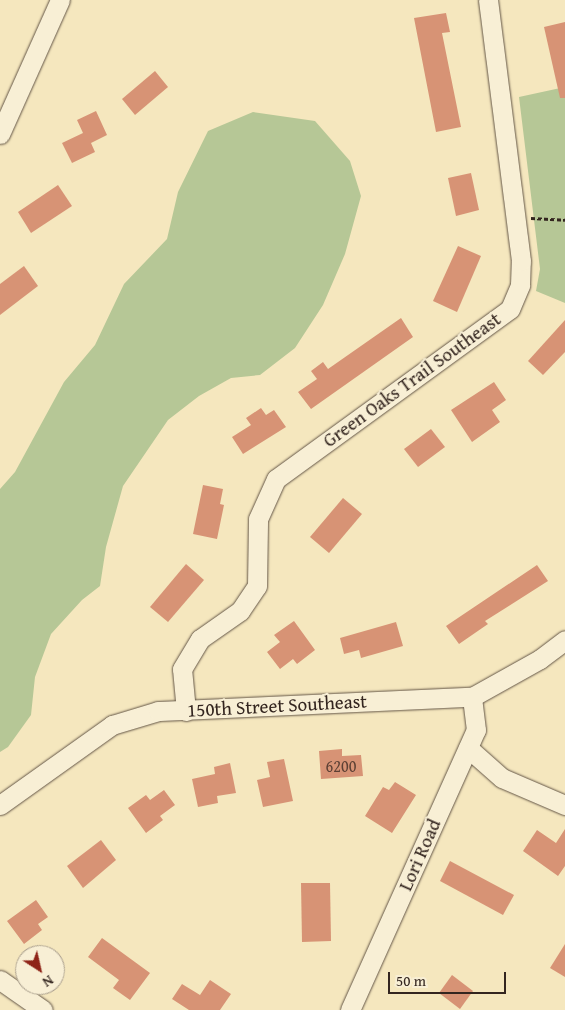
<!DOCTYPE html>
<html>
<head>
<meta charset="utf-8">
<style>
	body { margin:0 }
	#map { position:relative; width:565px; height:1010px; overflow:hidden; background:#f5e7be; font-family:"Gentium Book Plus",serif }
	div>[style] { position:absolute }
	.green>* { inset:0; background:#b6c796 }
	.building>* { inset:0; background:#d79375 }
	.path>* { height:3px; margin-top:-1.5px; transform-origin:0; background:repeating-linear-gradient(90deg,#33251f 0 4px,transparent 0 6.5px) }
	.roads { filter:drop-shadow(0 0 1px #645647) drop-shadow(0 0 1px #645647) }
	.minor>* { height:19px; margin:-9.5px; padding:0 9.5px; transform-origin:9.5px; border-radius:9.5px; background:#f8efd5 }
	span { translate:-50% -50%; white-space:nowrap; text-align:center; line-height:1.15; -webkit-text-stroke:4px #f8efd5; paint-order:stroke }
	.number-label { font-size:16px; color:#5c4034 }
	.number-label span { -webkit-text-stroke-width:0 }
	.street-label { font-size:19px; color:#33251f }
	.north { position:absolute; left:15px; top:945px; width:50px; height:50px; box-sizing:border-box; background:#f8efd5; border:1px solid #a99e8c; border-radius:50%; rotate:145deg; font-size:14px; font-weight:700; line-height:20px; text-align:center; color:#33251f }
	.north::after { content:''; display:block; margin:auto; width:18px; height:22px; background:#8f2418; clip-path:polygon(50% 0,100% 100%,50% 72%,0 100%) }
	.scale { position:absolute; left:388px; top:972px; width:118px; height:22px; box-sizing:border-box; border:2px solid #33251f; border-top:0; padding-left:6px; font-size:15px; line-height:18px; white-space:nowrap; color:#33251f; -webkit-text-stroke:4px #f8efd5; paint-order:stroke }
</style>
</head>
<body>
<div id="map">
	<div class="green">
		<i style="clip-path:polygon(565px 87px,565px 303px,536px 291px,540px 269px,519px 97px)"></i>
		<i style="clip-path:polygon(253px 112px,315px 121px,350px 161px,361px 196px,345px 254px,323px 305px,295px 348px,260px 375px,231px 378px,199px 396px,168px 420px,123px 486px,106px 547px,100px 586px,82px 600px,51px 634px,35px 677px,31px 715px,8px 747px,0 752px,0 489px,15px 472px,64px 382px,95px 345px,124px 284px,167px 239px,178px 192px,208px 131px)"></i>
	</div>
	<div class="building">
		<i style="clip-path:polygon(446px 13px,450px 32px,442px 33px,461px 127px,436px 132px,414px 18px)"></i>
		<i style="clip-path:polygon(565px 22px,565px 98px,560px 98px,544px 27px)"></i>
		<i style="clip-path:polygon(155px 71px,168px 87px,135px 115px,122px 99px)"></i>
		<i style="clip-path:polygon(96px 111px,107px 135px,91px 143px,95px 152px,72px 163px,62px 143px,83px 133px,77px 120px)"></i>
		<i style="clip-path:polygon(471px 173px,479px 210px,456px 216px,448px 178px)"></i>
		<i style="clip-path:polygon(58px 185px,72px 206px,31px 233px,18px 212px)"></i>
		<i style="clip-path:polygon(458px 246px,481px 256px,457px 312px,433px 301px)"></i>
		<i style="clip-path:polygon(24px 266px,38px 286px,0 315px,0 284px)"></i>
		<i style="clip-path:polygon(401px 318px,413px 337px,311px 409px,298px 392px,317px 379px,311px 371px,323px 362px,328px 369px)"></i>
		<i style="clip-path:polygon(565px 320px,565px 352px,543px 375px,528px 361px)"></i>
		<i style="clip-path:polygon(494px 382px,506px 400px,492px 410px,500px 422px,472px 442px,451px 410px)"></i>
		<i style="clip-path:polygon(261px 408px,266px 415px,274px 410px,286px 427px,243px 454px,232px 437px,251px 425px,246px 418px)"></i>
		<i style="clip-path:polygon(431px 429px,445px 447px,418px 467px,404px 449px)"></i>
		<i style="clip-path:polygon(203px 485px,223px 489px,220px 504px,224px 505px,217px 539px,193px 534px)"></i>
		<i style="clip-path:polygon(343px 498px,362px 514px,329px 553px,310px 537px)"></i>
		<i style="clip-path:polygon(186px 564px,204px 580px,168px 622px,150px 607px)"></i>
		<i style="clip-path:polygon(537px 565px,548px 581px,485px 621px,488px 624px,459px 644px,446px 626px)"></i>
		<i style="clip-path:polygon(294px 621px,315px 650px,297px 664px,293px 659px,280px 669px,267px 652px,280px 642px,274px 635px)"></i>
		<i style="clip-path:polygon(396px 622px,403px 646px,361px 658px,359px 650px,344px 654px,340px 638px)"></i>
		<i style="clip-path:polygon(342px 749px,342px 756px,361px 755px,363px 776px,321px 779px,319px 751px)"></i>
		<i style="clip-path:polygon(284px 759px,293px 801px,263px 807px,257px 780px,270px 777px,267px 762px)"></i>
		<i style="clip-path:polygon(230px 763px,236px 793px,217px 796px,218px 803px,198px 807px,192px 779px,215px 774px,214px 767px)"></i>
		<i style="clip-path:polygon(395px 782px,416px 795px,392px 833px,365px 816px,383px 787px,389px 790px)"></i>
		<i style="clip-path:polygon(164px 790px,175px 805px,160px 816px,163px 820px,146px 833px,128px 808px,146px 795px,150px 800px)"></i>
		<i style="clip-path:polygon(565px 829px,565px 866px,558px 876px,523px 851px,537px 830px,556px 843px)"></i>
		<i style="clip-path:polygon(101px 840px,116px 860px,83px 888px,67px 866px)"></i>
		<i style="clip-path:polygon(450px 861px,514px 895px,503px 915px,440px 881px)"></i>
		<i style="clip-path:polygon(301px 883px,330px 883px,331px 941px,302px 942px)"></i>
		<i style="clip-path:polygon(36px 900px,48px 917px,38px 924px,42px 930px,24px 944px,7px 921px)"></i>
		<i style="clip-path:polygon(102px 938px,150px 973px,130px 1000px,113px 988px,119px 980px,88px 957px)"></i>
		<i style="clip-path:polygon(565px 944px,565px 977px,550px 968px)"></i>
		<i style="clip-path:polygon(452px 975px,473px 991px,460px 1009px,439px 993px)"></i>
		<i style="clip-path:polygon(210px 980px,231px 994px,220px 1010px,189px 1010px,172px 999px,182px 984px,200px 995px)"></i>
	</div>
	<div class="path">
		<i style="left:531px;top:218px;width:34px;rotate:3deg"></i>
	</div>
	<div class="roads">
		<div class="minor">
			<i style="left:0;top:134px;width:147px;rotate:-65.9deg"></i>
			<i style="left:186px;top:711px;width:42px;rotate:-95.4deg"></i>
			<i style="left:182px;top:669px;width:35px;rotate:-59deg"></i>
			<i style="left:200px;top:639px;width:49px;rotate:-35deg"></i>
			<i style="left:240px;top:611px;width:30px;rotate:-56deg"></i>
			<i style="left:257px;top:586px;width:67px;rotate:-89.1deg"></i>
			<i style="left:258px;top:519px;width:44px;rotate:-65.8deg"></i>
			<i style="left:276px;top:479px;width:289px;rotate:-36deg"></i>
			<i style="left:510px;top:309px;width:26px;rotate:-67deg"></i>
			<i style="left:520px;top:285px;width:24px;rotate:-88deg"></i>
			<i style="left:521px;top:261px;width:263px;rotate:-97.2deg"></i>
			<i style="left:468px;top:748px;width:45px;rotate:41.4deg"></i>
			<i style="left:502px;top:778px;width:69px;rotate:23.2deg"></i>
			<i style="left:0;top:805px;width:138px;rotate:-35.5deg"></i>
			<i style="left:112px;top:725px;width:48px;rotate:-16.9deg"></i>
			<i style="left:158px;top:711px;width:314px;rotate:-2.6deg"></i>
			<i style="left:472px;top:697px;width:78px;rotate:-29.2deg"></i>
			<i style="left:540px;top:659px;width:31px;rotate:-37deg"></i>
			<i style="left:0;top:980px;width:52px;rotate:34.9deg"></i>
			<i style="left:350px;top:1010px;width:307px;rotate:-65.8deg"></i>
			<i style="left:476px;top:730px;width:33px;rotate:-97deg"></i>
		</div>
	</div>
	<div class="number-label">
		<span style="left:341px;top:766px">6200</span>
	</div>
	<div class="street-label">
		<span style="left:412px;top:380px;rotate:-36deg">Green Oaks Trail Southeast</span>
		<span style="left:277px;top:706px;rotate:-3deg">150th Street Southeast</span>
		<span style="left:420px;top:855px;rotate:-66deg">Lori Road</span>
	</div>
	<div class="north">N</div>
	<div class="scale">50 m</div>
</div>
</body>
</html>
